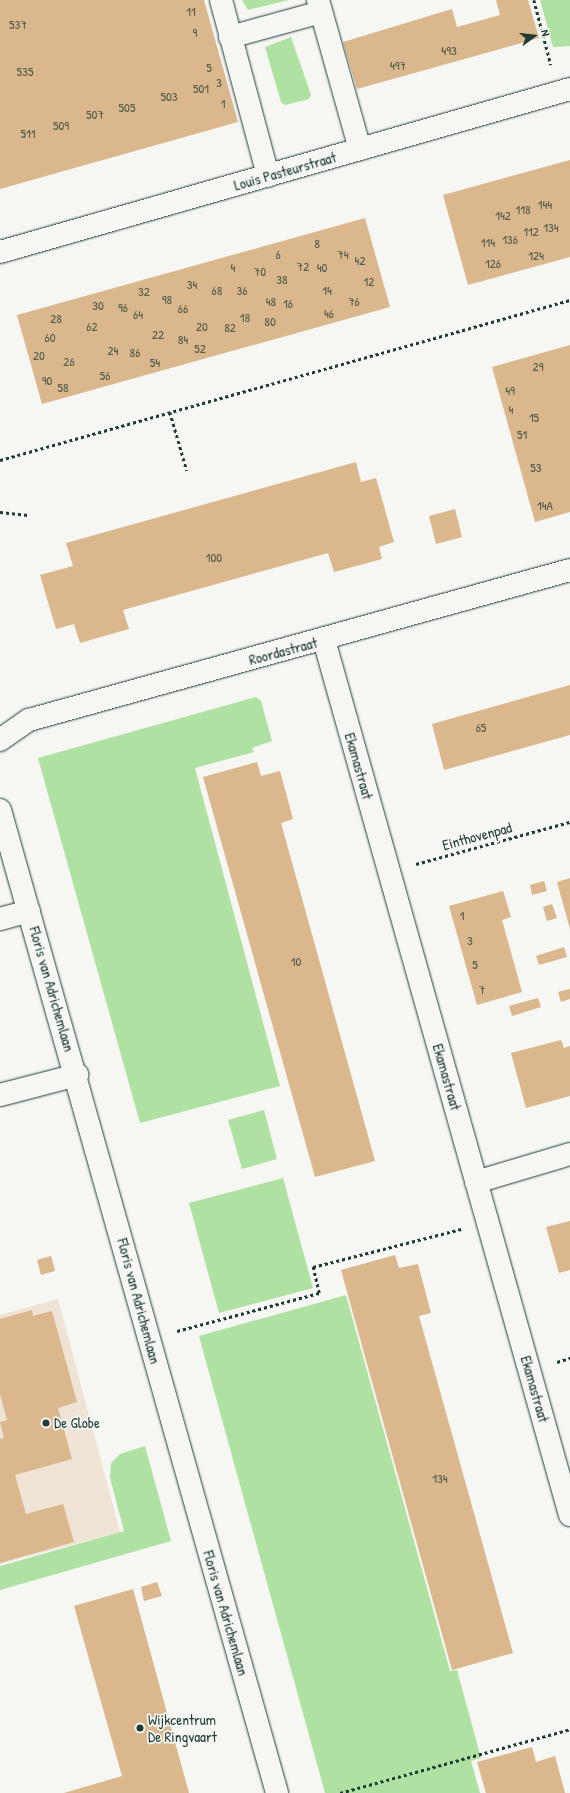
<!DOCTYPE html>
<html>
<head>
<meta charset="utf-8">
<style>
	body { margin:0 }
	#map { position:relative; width:570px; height:1793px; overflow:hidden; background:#f6f6f2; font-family:"Patrick Hand",sans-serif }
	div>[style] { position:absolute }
	.built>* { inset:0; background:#eee3d4 }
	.green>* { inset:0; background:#afe2a2 }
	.building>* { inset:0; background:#dbb78d }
	.path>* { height:2.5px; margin-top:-1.25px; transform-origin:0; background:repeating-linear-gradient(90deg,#1f3d34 0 3px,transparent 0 6px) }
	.roads { filter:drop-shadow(0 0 1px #1f3d34) drop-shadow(0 0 1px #1f3d34) }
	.minor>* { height:22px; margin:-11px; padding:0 11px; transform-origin:11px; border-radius:11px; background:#f6f6f2 }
	.dots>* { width:11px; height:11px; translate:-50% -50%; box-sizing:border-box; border:2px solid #f6f6f2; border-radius:50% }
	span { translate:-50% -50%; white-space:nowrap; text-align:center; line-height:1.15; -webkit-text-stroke:3.5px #f6f6f2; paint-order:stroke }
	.number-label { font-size:13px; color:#4e5c4a }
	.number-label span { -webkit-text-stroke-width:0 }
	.street-label { font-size:15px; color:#1f3d34 }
	.poi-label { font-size:15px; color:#1f3d34 }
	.left { translate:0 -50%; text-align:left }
	.north { position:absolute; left:514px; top:16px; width:40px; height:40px; -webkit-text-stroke:3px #f6f6f2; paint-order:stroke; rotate:75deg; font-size:11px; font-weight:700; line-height:16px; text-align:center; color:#1f3d34 }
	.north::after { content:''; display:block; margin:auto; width:14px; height:18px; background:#1f3d34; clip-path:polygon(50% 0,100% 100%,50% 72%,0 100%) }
</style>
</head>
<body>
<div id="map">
	<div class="built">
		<i style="clip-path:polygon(58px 1299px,120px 1532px,0 1564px,0 1315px)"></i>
	</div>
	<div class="green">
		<i style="clip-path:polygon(242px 0,289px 0,248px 10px)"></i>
		<i style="clip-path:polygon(540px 0,570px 0,570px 46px,553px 47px)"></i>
		<i style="clip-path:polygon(291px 37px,311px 95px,309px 99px,285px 105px,281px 102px,265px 47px)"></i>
		<i style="clip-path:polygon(256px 697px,261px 701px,272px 741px,252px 748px,254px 752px,195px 768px,280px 1086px,140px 1123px,38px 758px)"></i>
		<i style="clip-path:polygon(264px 1110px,277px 1159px,242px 1169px,228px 1120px)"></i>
		<i style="clip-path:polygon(283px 1178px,313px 1288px,219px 1313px,189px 1203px)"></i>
		<i style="clip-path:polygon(346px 1295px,450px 1671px,457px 1670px,481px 1758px,471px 1761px,480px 1793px,325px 1793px,200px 1340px,199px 1336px)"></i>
		<i style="clip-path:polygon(145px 1446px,171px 1541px,0 1590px,0 1566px,124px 1531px,110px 1478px,111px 1463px,120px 1454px)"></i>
	</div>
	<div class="building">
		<i style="clip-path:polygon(0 0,204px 0,238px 122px,0 189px)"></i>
		<i style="clip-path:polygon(496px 0,528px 0,539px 38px,357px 89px,343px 42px,452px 9px,457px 27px,500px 15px)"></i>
		<i style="clip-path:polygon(570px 160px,570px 257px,468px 285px,443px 195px)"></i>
		<i style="clip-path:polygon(365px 218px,390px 307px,42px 404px,17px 315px)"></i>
		<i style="clip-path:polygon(570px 345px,570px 512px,535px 522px,492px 367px)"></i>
		<i style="clip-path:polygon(356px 462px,361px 482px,376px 478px,394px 542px,379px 547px,382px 559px,334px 572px,328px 553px,123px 610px,129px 629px,80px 643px,74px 624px,56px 629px,40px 575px,73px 566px,66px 543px)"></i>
		<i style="clip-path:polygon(455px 509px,462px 537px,436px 544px,429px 516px)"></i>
		<i style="clip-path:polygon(570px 685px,570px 735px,444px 770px,432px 724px)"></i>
		<i style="clip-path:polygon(257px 762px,261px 776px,280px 771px,293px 819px,281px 823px,375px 1161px,315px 1177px,203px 777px)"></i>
		<i style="clip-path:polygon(570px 878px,570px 929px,557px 882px)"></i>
		<i style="clip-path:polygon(544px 881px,547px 891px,532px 895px,530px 885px)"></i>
		<i style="clip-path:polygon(503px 891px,511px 917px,502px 920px,522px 992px,477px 1005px,449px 906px)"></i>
		<i style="clip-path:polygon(552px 904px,557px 918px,547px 921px,543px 907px)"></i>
		<i style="clip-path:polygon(564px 947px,567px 957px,539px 965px,536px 956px)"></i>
		<i style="clip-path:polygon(570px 989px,570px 999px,561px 1002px,558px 992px)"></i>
		<i style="clip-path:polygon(538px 998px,541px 1007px,512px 1016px,509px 1006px)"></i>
		<i style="clip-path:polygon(561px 1040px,564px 1048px,570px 1046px,570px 1096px,526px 1108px,511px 1053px)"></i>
		<i style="clip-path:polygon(570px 1221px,570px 1270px,559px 1273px,546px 1227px)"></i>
		<i style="clip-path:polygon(395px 1255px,399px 1268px,418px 1264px,431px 1313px,419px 1316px,513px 1653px,452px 1670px,341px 1270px)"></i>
		<i style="clip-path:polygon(51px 1256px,55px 1271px,41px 1275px,37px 1260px)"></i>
		<i style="clip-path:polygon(32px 1310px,33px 1316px,52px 1311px,77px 1402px,58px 1408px,72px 1459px,15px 1475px,26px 1514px,63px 1504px,74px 1542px,0 1563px,0 1439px,4px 1438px,0 1422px,7px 1420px,0 1394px,0 1319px)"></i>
		<i style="clip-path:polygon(157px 1582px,162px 1596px,144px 1601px,141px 1587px)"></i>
		<i style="clip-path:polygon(133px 1589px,189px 1793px,64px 1793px,122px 1776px,74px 1606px)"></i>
		<i style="clip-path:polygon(532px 1747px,536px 1762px,555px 1756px,565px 1793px,486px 1793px,477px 1762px)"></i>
	</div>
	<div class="path">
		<i style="left:534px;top:0;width:67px;rotate:75.3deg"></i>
		<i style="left:170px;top:412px;width:61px;rotate:73.9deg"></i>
		<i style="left:0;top:460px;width:592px;rotate:-15.68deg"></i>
		<i style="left:0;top:512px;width:28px;rotate:6deg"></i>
		<i style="left:416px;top:864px;width:160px;rotate:-15.3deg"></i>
		<i style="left:177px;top:1331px;width:147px;rotate:-15deg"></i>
		<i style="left:319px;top:1293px;width:27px;rotate:-103deg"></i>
		<i style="left:313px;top:1267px;width:153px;rotate:-14.4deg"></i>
		<i style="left:557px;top:1362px;width:14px;rotate:-17deg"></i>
		<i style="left:340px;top:1793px;width:239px;rotate:-15.5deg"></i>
	</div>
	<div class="roads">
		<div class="minor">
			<i style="left:221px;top:0;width:182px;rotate:75deg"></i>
			<i style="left:318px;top:0;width:155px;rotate:74.3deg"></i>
			<i style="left:230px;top:37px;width:94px;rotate:-15.4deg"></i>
			<i style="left:0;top:252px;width:593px;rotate:-15.96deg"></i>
			<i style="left:324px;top:640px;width:909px;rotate:74.3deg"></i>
			<i style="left:0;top:740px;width:35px;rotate:-35deg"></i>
			<i style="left:29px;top:720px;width:561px;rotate:-15.5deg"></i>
			<i style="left:0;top:810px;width:1021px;rotate:74.26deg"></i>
			<i style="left:0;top:919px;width:30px;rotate:-15deg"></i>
			<i style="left:0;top:1095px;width:80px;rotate:-14.6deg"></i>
			<i style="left:476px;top:1182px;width:98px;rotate:-16.6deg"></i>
		</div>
	</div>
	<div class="dots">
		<i style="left:46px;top:1423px;background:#1f3d34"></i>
		<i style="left:140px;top:1728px;background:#1f3d34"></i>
	</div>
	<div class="number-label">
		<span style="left:191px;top:11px">11</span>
		<span style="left:18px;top:24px">537</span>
		<span style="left:195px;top:32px">9</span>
		<span style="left:449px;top:50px">493</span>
		<span style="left:398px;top:65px">497</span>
		<span style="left:209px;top:67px">5</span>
		<span style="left:25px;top:71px">535</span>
		<span style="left:219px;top:82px">3</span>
		<span style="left:201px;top:88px">501</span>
		<span style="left:169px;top:96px">503</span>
		<span style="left:223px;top:103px">1</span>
		<span style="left:127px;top:107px">505</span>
		<span style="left:95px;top:114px">507</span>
		<span style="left:61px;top:125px">509</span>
		<span style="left:28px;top:133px">511</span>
		<span style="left:545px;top:204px">144</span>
		<span style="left:523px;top:209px">118</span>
		<span style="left:503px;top:215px">142</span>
		<span style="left:551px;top:227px">134</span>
		<span style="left:531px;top:231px">112</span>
		<span style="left:510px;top:239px">136</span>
		<span style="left:488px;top:242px">114</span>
		<span style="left:317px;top:243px">8</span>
		<span style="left:278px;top:254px">6</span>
		<span style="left:343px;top:254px">74</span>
		<span style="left:536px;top:255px">124</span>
		<span style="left:360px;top:260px">42</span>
		<span style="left:493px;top:263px">126</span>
		<span style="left:303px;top:266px">72</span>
		<span style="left:233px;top:267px">4</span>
		<span style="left:322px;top:267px">40</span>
		<span style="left:260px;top:271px">70</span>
		<span style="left:282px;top:279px">38</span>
		<span style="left:369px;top:281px">12</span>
		<span style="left:192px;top:284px">34</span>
		<span style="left:217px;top:290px">68</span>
		<span style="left:242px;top:290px">36</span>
		<span style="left:327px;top:290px">14</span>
		<span style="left:144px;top:291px">32</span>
		<span style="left:167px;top:299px">98</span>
		<span style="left:271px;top:301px">48</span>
		<span style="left:354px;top:301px">76</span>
		<span style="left:288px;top:303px">16</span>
		<span style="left:98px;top:305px">30</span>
		<span style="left:123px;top:307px">96</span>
		<span style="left:183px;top:308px">66</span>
		<span style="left:329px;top:313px">46</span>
		<span style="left:138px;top:314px">64</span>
		<span style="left:245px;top:317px">18</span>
		<span style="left:56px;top:318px">28</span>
		<span style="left:270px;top:321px">80</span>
		<span style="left:92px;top:326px">62</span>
		<span style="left:202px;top:326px">20</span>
		<span style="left:230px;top:327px">82</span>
		<span style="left:158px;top:334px">22</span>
		<span style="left:50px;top:337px">60</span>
		<span style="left:183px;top:339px">84</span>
		<span style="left:200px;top:348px">52</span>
		<span style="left:113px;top:350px">24</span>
		<span style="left:135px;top:352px">86</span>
		<span style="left:39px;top:355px">20</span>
		<span style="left:69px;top:361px">26</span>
		<span style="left:155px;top:362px">54</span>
		<span style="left:538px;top:366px">29</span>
		<span style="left:105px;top:375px">56</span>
		<span style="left:47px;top:380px">90</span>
		<span style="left:63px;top:387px">58</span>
		<span style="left:510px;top:390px">49</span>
		<span style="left:511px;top:409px">4</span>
		<span style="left:534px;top:417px">15</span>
		<span style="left:522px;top:434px">51</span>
		<span style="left:536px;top:467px">53</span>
		<span style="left:545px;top:505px">14A</span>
		<span style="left:214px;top:557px">100</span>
		<span style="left:481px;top:727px">65</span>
		<span style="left:462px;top:915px">1</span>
		<span style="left:470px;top:940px">3</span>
		<span style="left:296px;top:961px">10</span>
		<span style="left:475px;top:964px">5</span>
		<span style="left:482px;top:989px">7</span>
		<span style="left:440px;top:1478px">134</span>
	</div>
	<div class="street-label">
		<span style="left:285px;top:171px;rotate:-16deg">Louis Pasteurstraat</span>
		<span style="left:283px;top:651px;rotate:-15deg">Roordastraat</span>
		<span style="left:359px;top:766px;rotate:74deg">Ekamastraat</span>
		<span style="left:477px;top:836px;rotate:-15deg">Einthovenpad</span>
		<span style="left:52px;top:989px;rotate:74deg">Floris van Adrichemlaan</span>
		<span style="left:447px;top:1077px;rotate:74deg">Ekamastraat</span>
		<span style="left:139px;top:1301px;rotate:75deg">Floris van Adrichemlaan</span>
		<span style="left:535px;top:1389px;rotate:74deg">Ekamastraat</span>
		<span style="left:226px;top:1613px;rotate:74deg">Floris van Adrichemlaan</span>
	</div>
	<div class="poi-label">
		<span class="left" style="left:54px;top:1423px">De Globe</span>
		<span class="left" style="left:148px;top:1728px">Wijkcentrum<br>De Ringvaart</span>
	</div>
	<div class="north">N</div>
</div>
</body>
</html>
